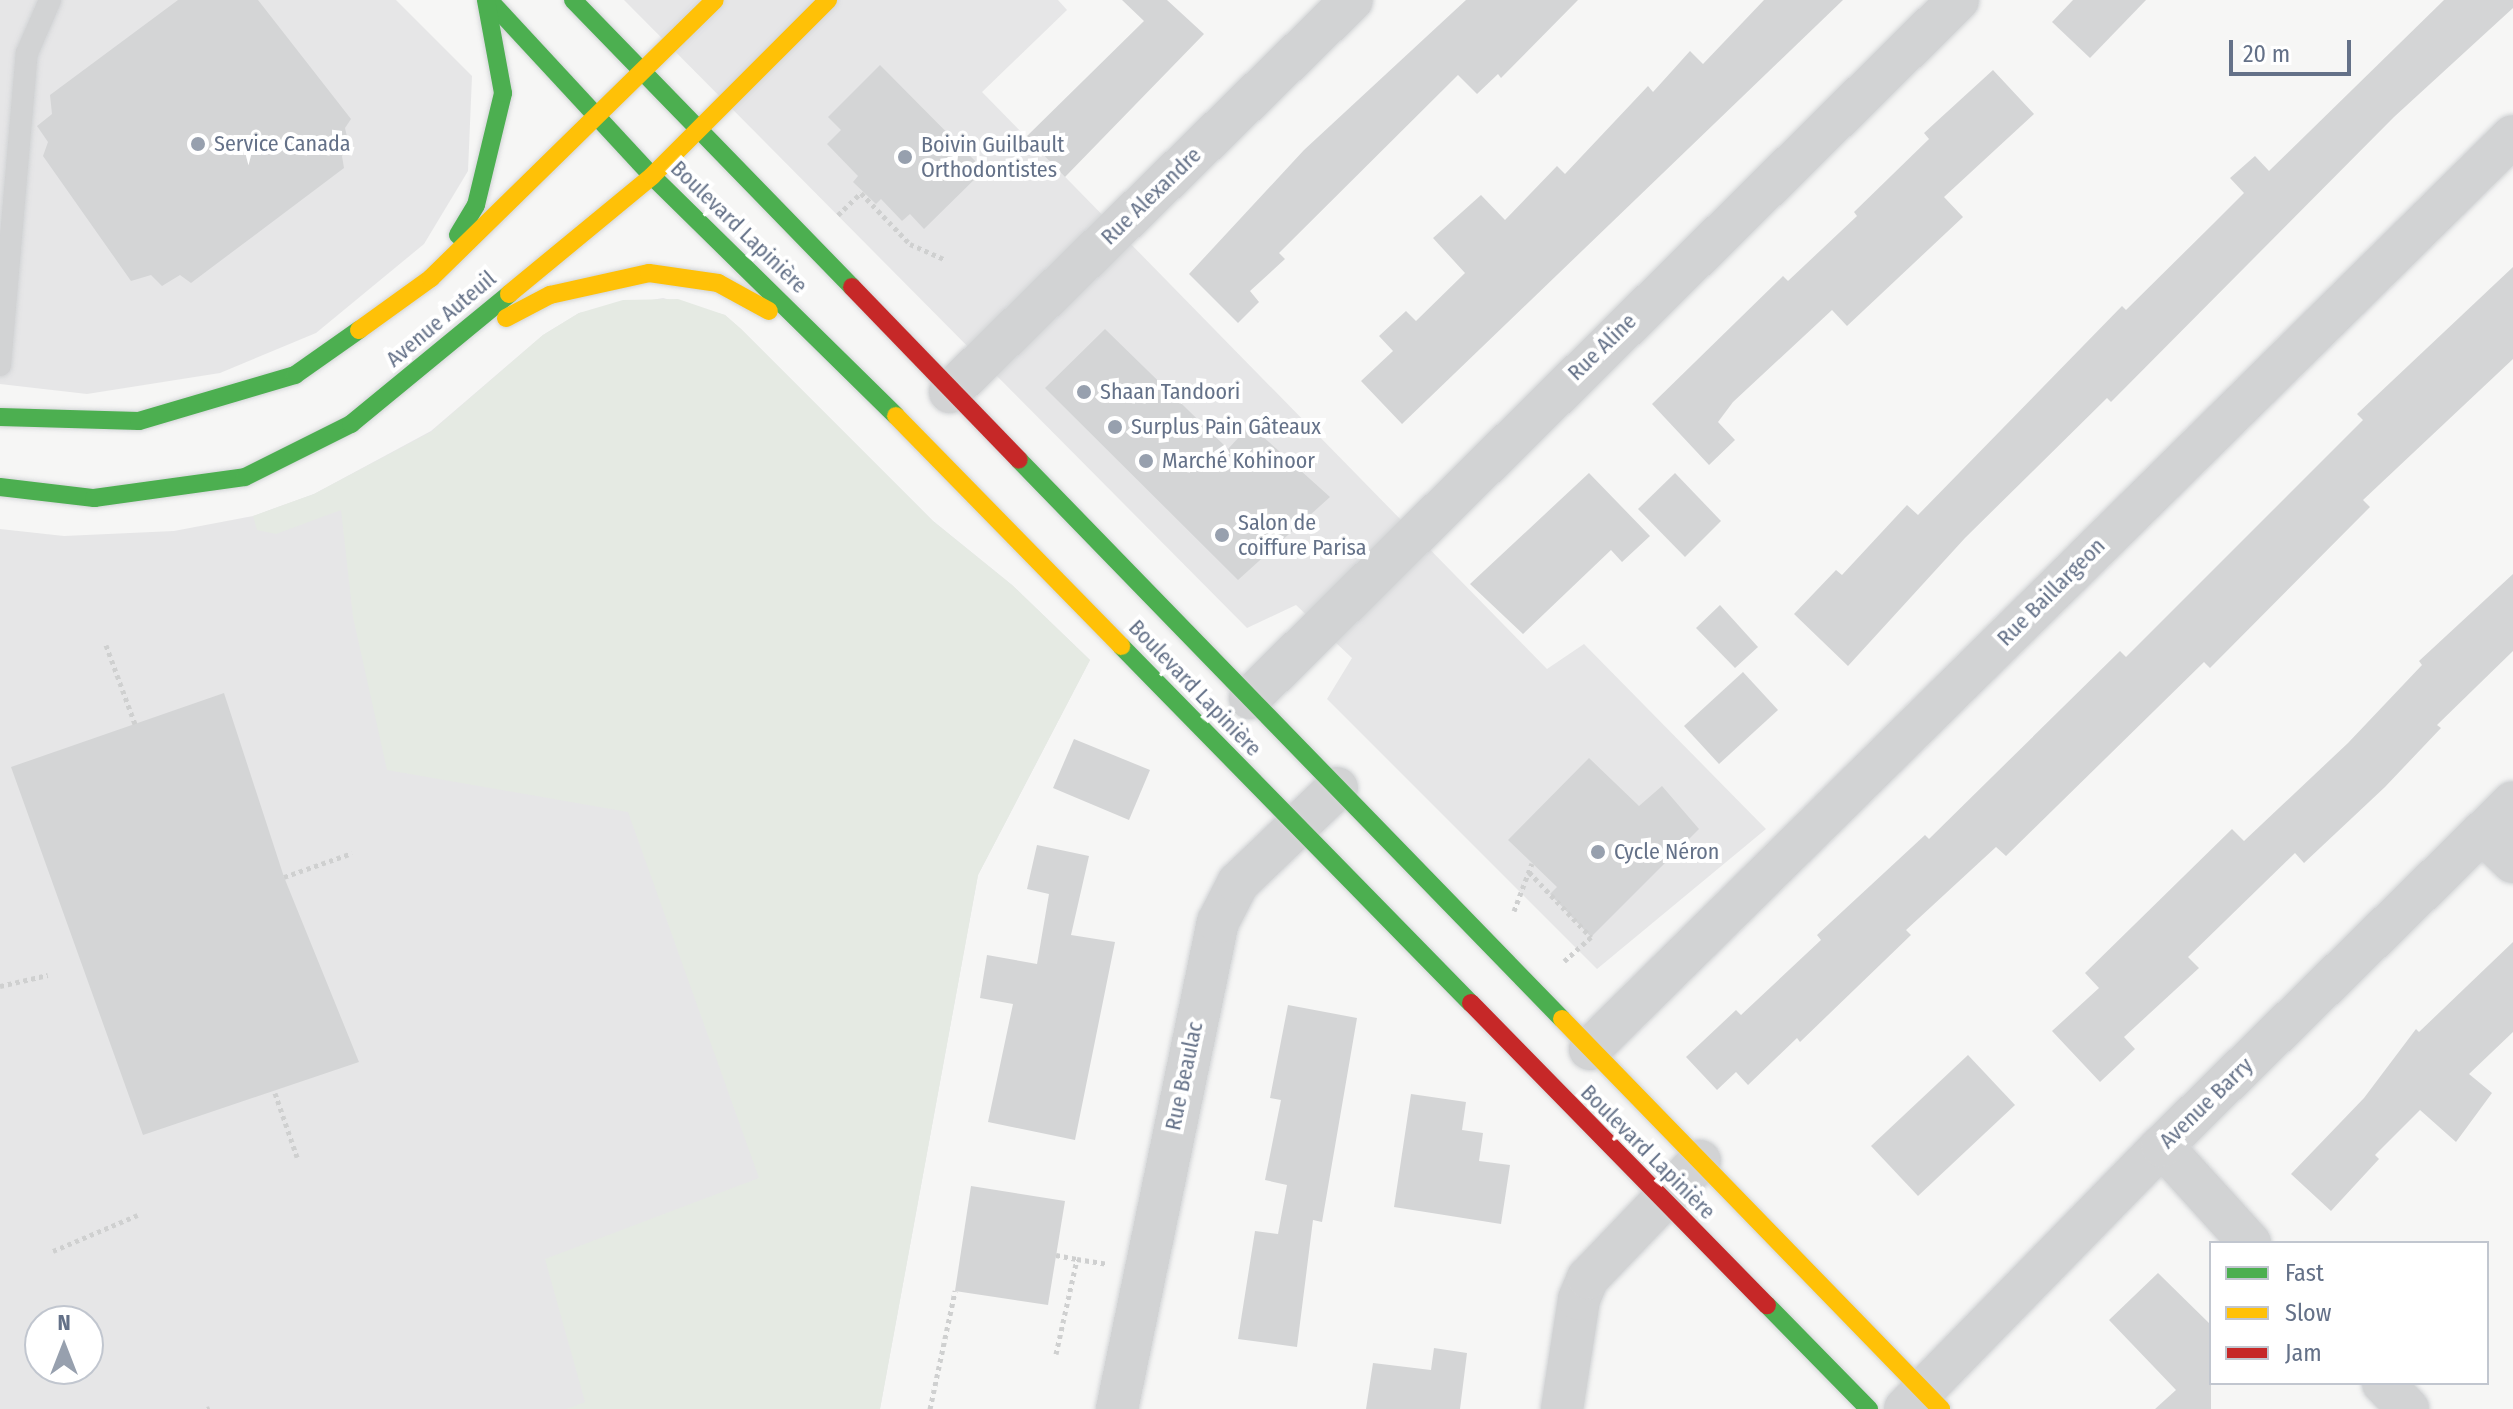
<!DOCTYPE html>
<html>
<head>
<meta charset="utf-8">
<style>
	body { margin:0 }
	#map { position:relative; width:2513px; height:1409px; overflow:hidden; background:#f6f6f5; font-family:"Fira Sans Condensed",sans-serif }
	div>[style] { position:absolute }
	.built>* { inset:0; background:#e6e6e7 }
	.green>* { inset:0; background:#e5eae3 }
	.building>* { inset:0; background:#d4d5d6 }
	.path>* { height:5px; margin-top:-2.5px; transform-origin:0; background:repeating-linear-gradient(90deg,#cfd0d0 0 4px,transparent 0 8px) }
	.roads { filter:drop-shadow(0 0 2px #d2d4d6) drop-shadow(0 0 2px #d2d4d6) }
	.lane>* { height:22px; margin:-11px; padding:0 11px; transform-origin:11px; border-radius:11px; background:#d2d3d4 }
	.street>* { height:42px; margin:-21px; padding:0 21px; transform-origin:21px; border-radius:21px; background:#d2d3d4 }
	.fast>* { height:18px; margin:-9px; padding:0 9px; transform-origin:9px; border-radius:9px; background:#4caf50 }
	.slow>* { height:18px; margin:-9px; padding:0 9px; transform-origin:9px; border-radius:9px; background:#ffc107 }
	.jam>* { height:18px; margin:-9px; padding:0 9px; transform-origin:9px; border-radius:9px; background:#c62828 }
	.dots>* { width:22px; height:22px; translate:-50% -50%; box-sizing:border-box; border:4px solid #fff; border-radius:50% }
	span { translate:-50% -50%; white-space:nowrap; text-align:center; line-height:1.15; -webkit-text-stroke:8px #fff; paint-order:stroke }
	.poi-label { font-size:22px; color:#647188 }
	.left { translate:0 -50%; text-align:left }
	.street-label { font-size:22px; color:#647188 }
	.legend { position:absolute; left:2209px; top:1241px; width:280px; height:144px; box-sizing:border-box; background:#fff; border:2px solid #c1c6cf; margin:0; padding:10px 14px; list-style:none; font-size:24px; color:#647188 }
	.legend li { display:flex; align-items:center; gap:16px; height:40px }
	.legend b { width:40px; border:2px solid #c1c6cf }
	.north { position:absolute; left:24px; top:1305px; width:80px; height:80px; box-sizing:border-box; background:#fff; border:2px solid #c1c6cf; border-radius:50%; rotate:0deg; font-size:22px; font-weight:700; line-height:32px; text-align:center; color:#647188 }
	.north::after { content:''; display:block; margin:auto; width:28px; height:36px; background:#97a0ae; clip-path:polygon(50% 0,100% 100%,50% 72%,0 100%) }
	.scale { position:absolute; left:2229px; top:40px; width:122px; height:36px; box-sizing:border-box; border:4px solid #647188; border-top:0; padding-left:10px; font-size:24px; line-height:28px; white-space:nowrap; color:#647188; -webkit-text-stroke:6px #fff; paint-order:stroke }
</style>
</head>
<body>
<div id="map">
	<div class="built">
		<i style="clip-path:polygon(0 0,396px 0,472px 76px,468px 171px,424px 244px,316px 333px,220px 373px,87px 394px,0 384px)"></i>
		<i style="clip-path:polygon(624px 0,1058px 0,1067px 10px,982px 92px,1547px 669px,1584px 644px,1766px 829px,1597px 969px,1327px 699px,1352px 658px,1296px 605px,1247px 628px)"></i>
		<i style="clip-path:polygon(evenodd,663px 298px,725px 315px,741px 329px,933px 521px,1012px 585px,1090px 660px,978px 875px,880px 1409px,0 1409px,0 529px,64px 536px,174px 531px,253px 516px,314px 494px,431px 431px,543px 335px,579px 313px,663px 298px,40px 1321px,88px 1321px,88px 1369px,40px 1369px,40px 1321px)"></i>
	</div>
	<div class="green">
		<i style="clip-path:polygon(678px 299px,725px 315px,741px 329px,933px 521px,1012px 585px,1090px 660px,978px 875px,880px 1409px,567px 1409px,585px 1402px,545px 1259px,759px 1178px,628px 812px,387px 770px,353px 617px,341px 510px,276px 534px,257px 530px,253px 516px,314px 494px,431px 432px,543px 335px,579px 313px,623px 300px)"></i>
	</div>
	<div class="building">
		<i style="clip-path:polygon(178px 0,258px 0,351px 119px,345px 128px,349px 145px,342px 156px,344px 168px,191px 283px,180px 275px,162px 286px,151px 275px,131px 281px,43px 156px,48px 142px,37px 126px,52px 114px,50px 95px)"></i>
		<i style="clip-path:polygon(1122px 0,1167px 0,1204px 34px,1065px 177px,1026px 137px,1144px 21px)"></i>
		<i style="clip-path:polygon(1466px 0,1578px 0,1501px 78px,1498px 74px,1477px 94px,1458px 75px,1279px 253px,1285px 259px,1250px 291px,1259px 302px,1238px 323px,1189px 274px,1304px 150px)"></i>
		<i style="clip-path:polygon(1764px 0,1843px 0,1402px 424px,1361px 381px,1393px 351px,1379px 336px,1406px 311px,1416px 321px,1465px 273px,1433px 238px,1481px 195px,1505px 220px,1557px 166px,1565px 174px,1648px 86px,1653px 92px,1690px 51px,1703px 64px)"></i>
		<i style="clip-path:polygon(2073px 0,2146px 0,2090px 58px,2052px 22px)"></i>
		<i style="clip-path:polygon(2444px 0,2513px 0,2513px 8px,2394px 117px,2111px 402px,2107px 398px,1965px 538px,1848px 666px,1794px 614px,1836px 570px,1842px 575px,1907px 505px,1918px 515px,2122px 306px,2126px 310px,2213px 224px,2244px 193px,2230px 178px,2255px 156px,2269px 171px)"></i>
		<i style="clip-path:polygon(880px 65px,984px 170px,924px 229px,910px 214px,902px 221px,881px 199px,876px 204px,853px 182px,858px 176px,827px 144px,841px 130px,828px 117px)"></i>
		<i style="clip-path:polygon(1993px 70px,2034px 114px,1944px 197px,1963px 217px,1847px 326px,1832px 310px,1733px 402px,1718px 422px,1735px 440px,1709px 465px,1652px 404px,1783px 276px,1788px 281px,1857px 216px,1854px 212px,1929px 139px,1924px 133px)"></i>
		<i style="clip-path:polygon(2513px 267px,2513px 359px,2363px 500px,2370px 507px,2210px 668px,2204px 662px,2006px 856px,1996px 847px,1906px 930px,1911px 935px,1800px 1042px,1797px 1038px,1748px 1085px,1736px 1072px,1717px 1090px,1686px 1057px,1736px 1010px,1741px 1015px,1821px 940px,1817px 935px,1925px 835px,1929px 839px,2120px 651px,2126px 657px,2363px 420px,2357px 414px)"></i>
		<i style="clip-path:polygon(1105px 329px,1228px 449px,1250px 425px,1330px 497px,1238px 580px,1045px 388px)"></i>
		<i style="clip-path:polygon(1589px 473px,1650px 536px,1622px 562px,1611px 550px,1523px 634px,1470px 584px)"></i>
		<i style="clip-path:polygon(1675px 473px,1721px 521px,1685px 557px,1638px 509px)"></i>
		<i style="clip-path:polygon(2513px 574px,2513px 651px,2437px 725px,2441px 728px,2385px 787px,2304px 863px,2295px 853px,2188px 957px,2199px 968px,2124px 1037px,2135px 1049px,2100px 1082px,2052px 1031px,2099px 988px,2085px 973px,2232px 829px,2244px 841px,2348px 743px,2422px 665px,2419px 661px)"></i>
		<i style="clip-path:polygon(1720px 605px,1758px 647px,1735px 668px,1696px 628px)"></i>
		<i style="clip-path:polygon(1743px 672px,1778px 710px,1719px 764px,1684px 726px)"></i>
		<i style="clip-path:polygon(224px 693px,284px 877px,359px 1062px,143px 1135px,11px 767px)"></i>
		<i style="clip-path:polygon(1074px 739px,1150px 770px,1129px 820px,1053px 788px)"></i>
		<i style="clip-path:polygon(1589px 758px,1639px 806px,1662px 786px,1699px 829px,1591px 937px,1550px 894px,1557px 887px,1508px 840px)"></i>
		<i style="clip-path:polygon(1037px 845px,1089px 856px,1071px 935px,1115px 942px,1075px 1140px,988px 1122px,1013px 1004px,980px 998px,987px 955px,1037px 964px,1049px 894px,1027px 889px)"></i>
		<i style="clip-path:polygon(2513px 942px,2513px 1032px,2469px 1074px,2492px 1093px,2456px 1142px,2420px 1110px,2375px 1155px,2379px 1159px,2331px 1211px,2291px 1174px,2364px 1098px,2416px 1029px,2419px 1032px)"></i>
		<i style="clip-path:polygon(1288px 1005px,1357px 1018px,1322px 1222px,1313px 1220px,1297px 1347px,1238px 1339px,1255px 1231px,1278px 1234px,1287px 1185px,1265px 1180px,1281px 1100px,1270px 1098px)"></i>
		<i style="clip-path:polygon(1968px 1055px,2015px 1105px,1918px 1196px,1871px 1146px)"></i>
		<i style="clip-path:polygon(1411px 1094px,1466px 1102px,1462px 1130px,1483px 1133px,1479px 1161px,1510px 1165px,1501px 1224px,1394px 1207px)"></i>
		<i style="clip-path:polygon(971px 1186px,1065px 1201px,1048px 1305px,955px 1291px)"></i>
		<i style="clip-path:polygon(2158px 1273px,2211px 1325px,2211px 1409px,2155px 1409px,2176px 1390px,2109px 1320px)"></i>
		<i style="clip-path:polygon(1434px 1348px,1467px 1353px,1460px 1409px,1366px 1409px,1373px 1363px,1431px 1370px)"></i>
	</div>
	<div class="path">
		<i style="left:838px;top:215px;width:32px;rotate:-44deg"></i>
		<i style="left:861px;top:193px;width:71px;rotate:46.1deg"></i>
		<i style="left:910px;top:244px;width:37px;rotate:24deg"></i>
		<i style="left:106px;top:645px;width:84px;rotate:69.8deg"></i>
		<i style="left:1529px;top:872px;width:90px;rotate:46.4deg"></i>
		<i style="left:1591px;top:937px;width:36px;rotate:138deg"></i>
		<i style="left:284px;top:877px;width:72px;rotate:-19.4deg"></i>
		<i style="left:1514px;top:911px;width:51px;rotate:-69.4deg"></i>
		<i style="left:0;top:986px;width:49px;rotate:-12.9deg"></i>
		<i style="left:275px;top:1093px;width:68px;rotate:71deg"></i>
		<i style="left:53px;top:1251px;width:92px;rotate:-23deg"></i>
		<i style="left:1056px;top:1255px;width:21px;rotate:11deg"></i>
		<i style="left:1056px;top:1354px;width:97px;rotate:-77.5deg"></i>
		<i style="left:1077px;top:1259px;width:30px;rotate:9deg"></i>
		<i style="left:207px;top:1409px;width:3px;rotate:-18deg"></i>
		<i style="left:930px;top:1409px;width:121px;rotate:-78deg"></i>
	</div>
	<div class="roads">
		<div class="lane">
			<i style="left:0;top:365px;width:313px;rotate:-85.1deg"></i>
			<i style="left:27px;top:53px;width:58px;rotate:-66.5deg"></i>
		</div>
		<div class="street">
			<i style="left:950px;top:392px;width:561px;rotate:-44.28deg"></i>
			<i style="left:1250px;top:698px;width:994px;rotate:-44.59deg"></i>
			<i style="left:2482px;top:832px;width:43px;rotate:44.1deg"></i>
			<i style="left:1590px;top:1049px;width:1298px;rotate:-44.69deg"></i>
			<i style="left:2162px;top:1146px;width:131px;rotate:47.8deg"></i>
			<i style="left:2383px;top:1383px;width:36px;rotate:46deg"></i>
			<i style="left:1117px;top:1409px;width:497px;rotate:-78.3deg"></i>
			<i style="left:1218px;top:922px;width:44px;rotate:-62.9deg"></i>
			<i style="left:1238px;top:883px;width:137px;rotate:-43.8deg"></i>
			<i style="left:1562px;top:1409px;width:111px;rotate:-81.2deg"></i>
			<i style="left:1579px;top:1299px;width:23px;rotate:-67deg"></i>
			<i style="left:1588px;top:1278px;width:162px;rotate:-46.3deg"></i>
			<i style="left:1905px;top:1409px;width:368px;rotate:-45.7deg"></i>
			<i style="left:2162px;top:1146px;width:491px;rotate:-44.4deg"></i>
		</div>
		<div class="fast">
			<i style="left:489px;top:0;width:240px;rotate:47.2deg"></i>
			<i style="left:652px;top:176px;width:342px;rotate:44.5deg"></i>
			<i style="left:573px;top:0;width:400px;rotate:45.8deg"></i>
			<i style="left:458px;top:235px;width:35px;rotate:-59deg"></i>
			<i style="left:476px;top:205px;width:115px;rotate:-76.4deg"></i>
			<i style="left:503px;top:93px;width:95px;rotate:-100.4deg"></i>
			<i style="left:0;top:417px;width:139px;rotate:1.6deg"></i>
			<i style="left:139px;top:421px;width:163px;rotate:-16.4deg"></i>
			<i style="left:295px;top:375px;width:78px;rotate:-35.1deg"></i>
			<i style="left:1019px;top:460px;width:779px;rotate:45.83deg"></i>
			<i style="left:0;top:487px;width:95px;rotate:6.7deg"></i>
			<i style="left:94px;top:498px;width:152px;rotate:-7.9deg"></i>
			<i style="left:245px;top:477px;width:119px;rotate:-26.6deg"></i>
			<i style="left:351px;top:424px;width:205px;rotate:-39.4deg"></i>
			<i style="left:1121px;top:646px;width:500px;rotate:45.6deg"></i>
			<i style="left:1767px;top:1305px;width:146px;rotate:45.6deg"></i>
		</div>
		<div class="slow">
			<i style="left:509px;top:294px;width:185px;rotate:-39.5deg"></i>
			<i style="left:652px;top:176px;width:249px;rotate:-45deg"></i>
			<i style="left:506px;top:318px;width:50px;rotate:-27.6deg"></i>
			<i style="left:550px;top:295px;width:101px;rotate:-12.5deg"></i>
			<i style="left:649px;top:273px;width:70px;rotate:8.2deg"></i>
			<i style="left:718px;top:283px;width:58px;rotate:28.8deg"></i>
			<i style="left:359px;top:330px;width:89px;rotate:-35.8deg"></i>
			<i style="left:431px;top:278px;width:397px;rotate:-44.4deg"></i>
			<i style="left:896px;top:416px;width:322px;rotate:45.6deg"></i>
			<i style="left:1562px;top:1019px;width:544px;rotate:45.82deg"></i>
		</div>
		<div class="jam">
			<i style="left:852px;top:287px;width:240px;rotate:46deg"></i>
			<i style="left:1471px;top:1003px;width:423px;rotate:45.6deg"></i>
		</div>
	</div>
	<div class="dots">
		<i style="left:198px;top:144px;background:#97a0ae"></i>
		<i style="left:905px;top:157px;background:#97a0ae"></i>
		<i style="left:1084px;top:392px;background:#97a0ae"></i>
		<i style="left:1115px;top:427px;background:#97a0ae"></i>
		<i style="left:1146px;top:461px;background:#97a0ae"></i>
		<i style="left:1222px;top:535px;background:#97a0ae"></i>
		<i style="left:1598px;top:852px;background:#97a0ae"></i>
	</div>
	<div class="poi-label">
		<span class="left" style="left:214px;top:144px">Service Canada</span>
		<span class="left" style="left:921px;top:157px">Boivin Guilbault<br>Orthodontistes</span>
		<span class="left" style="left:1100px;top:392px">Shaan Tandoori</span>
		<span class="left" style="left:1131px;top:427px">Surplus Pain Gâteaux</span>
		<span class="left" style="left:1162px;top:461px">Marché Kohinoor</span>
		<span class="left" style="left:1238px;top:535px">Salon de<br>coiffure Parisa</span>
		<span class="left" style="left:1614px;top:852px">Cycle Néron</span>
	</div>
	<div class="street-label">
		<span style="left:1151px;top:196px;rotate:-44deg">Rue Alexandre</span>
		<span style="left:739px;top:227px;rotate:44deg">Boulevard Lapinière</span>
		<span style="left:441px;top:319px;rotate:-40deg">Avenue Auteuil</span>
		<span style="left:1602px;top:347px;rotate:-44deg">Rue Aline</span>
		<span style="left:2051px;top:592px;rotate:-45deg">Rue Baillargeon</span>
		<span style="left:1195px;top:688px;rotate:46deg">Boulevard Lapinière</span>
		<span style="left:1184px;top:1076px;rotate:-78deg">Rue Beaulac</span>
		<span style="left:2206px;top:1103px;rotate:-44deg">Avenue Barry</span>
		<span style="left:1648px;top:1152px;rotate:45deg">Boulevard Lapinière</span>
	</div>
	<ul class="legend">
	<li><b style="height:10px;background:#4caf50"></b>Fast</li>
	<li><b style="height:10px;background:#ffc107"></b>Slow</li>
	<li><b style="height:10px;background:#c62828"></b>Jam</li>
	</ul>
	<div class="north">N</div>
	<div class="scale">20 m</div>
</div>
</body>
</html>
